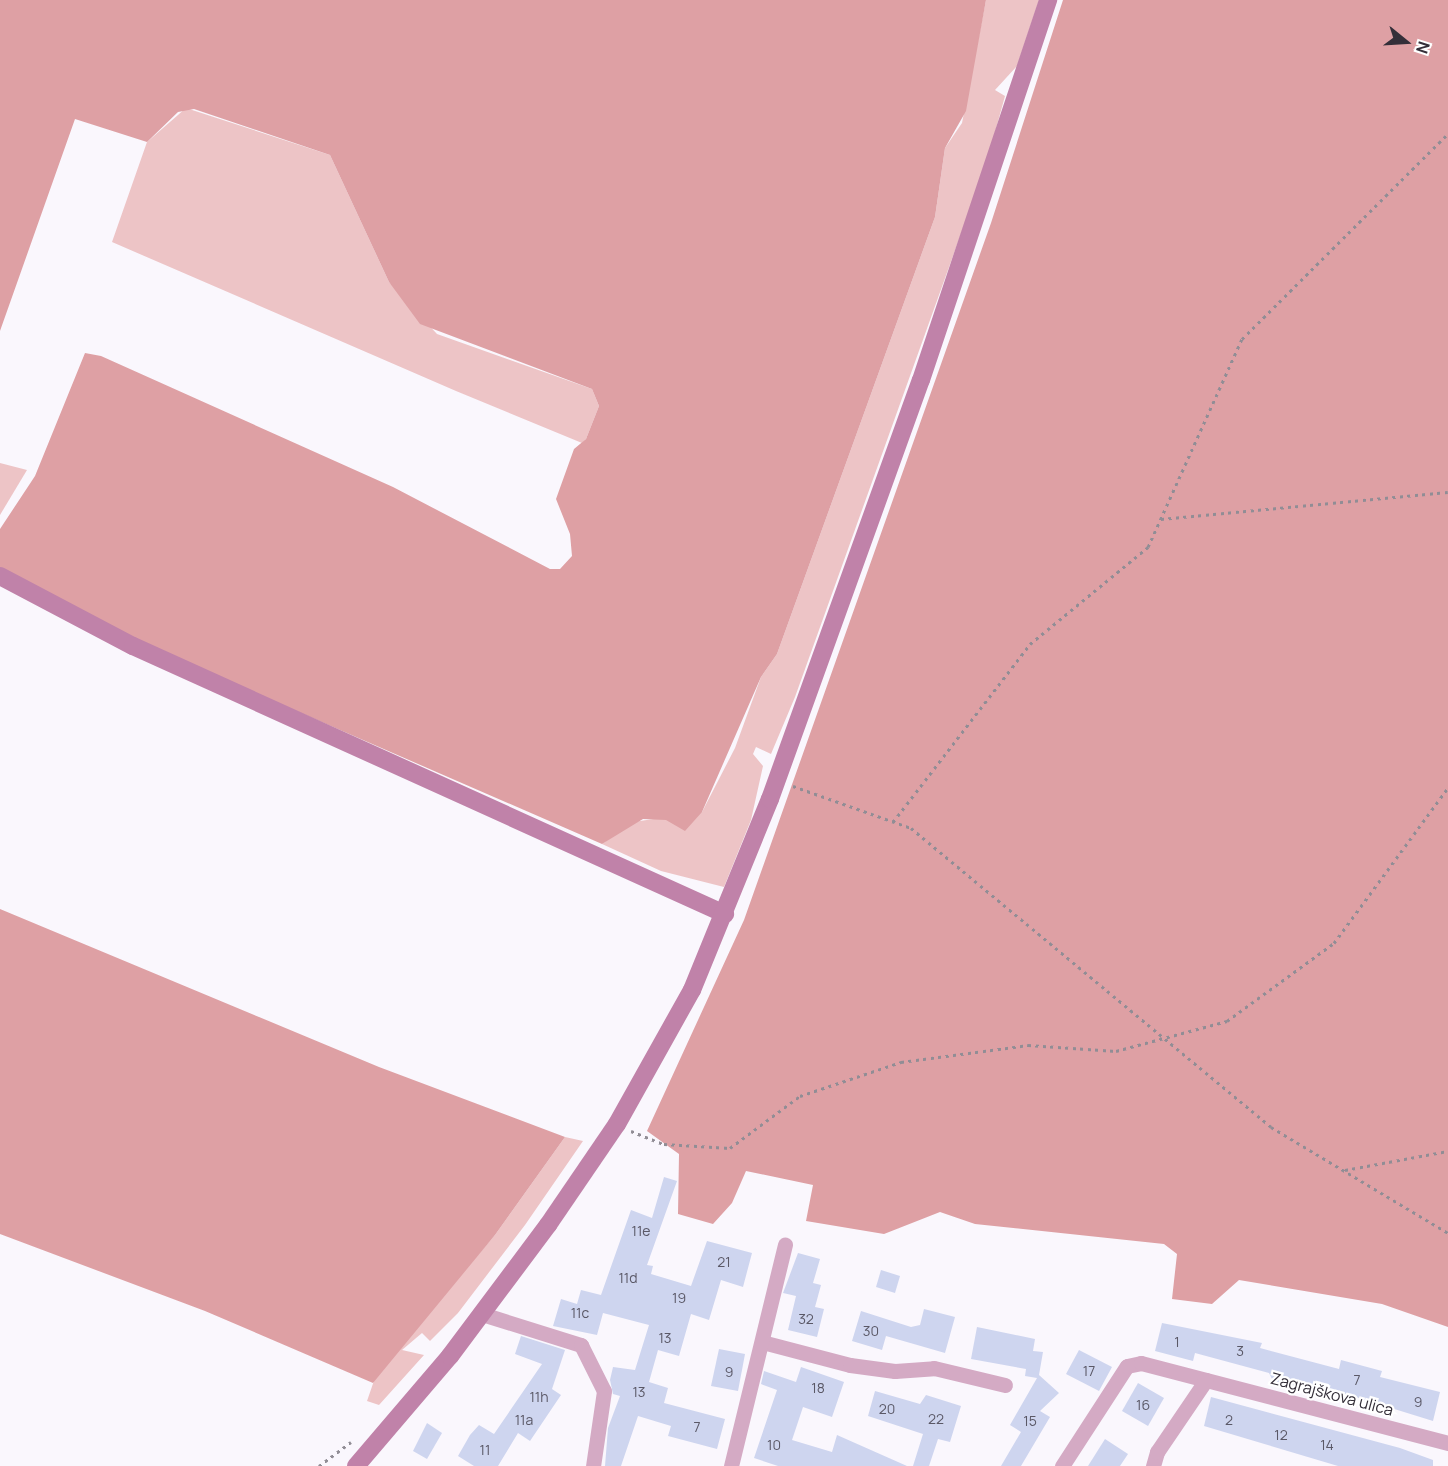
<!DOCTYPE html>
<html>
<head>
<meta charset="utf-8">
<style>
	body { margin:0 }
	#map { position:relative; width:1448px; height:1466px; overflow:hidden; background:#faf7fd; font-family:Manrope,sans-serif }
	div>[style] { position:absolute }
	.green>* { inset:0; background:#edc4c6 }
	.forest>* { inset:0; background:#dea0a4 }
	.building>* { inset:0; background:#ced5ef }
	.path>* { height:3px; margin-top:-1.5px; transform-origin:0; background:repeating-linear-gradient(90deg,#918d95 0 3px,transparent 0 7.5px) }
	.street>* { height:15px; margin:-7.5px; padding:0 7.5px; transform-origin:7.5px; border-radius:7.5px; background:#d4aac4 }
	.secondary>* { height:18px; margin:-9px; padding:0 9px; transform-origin:9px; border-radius:9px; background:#c082a9 }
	span { translate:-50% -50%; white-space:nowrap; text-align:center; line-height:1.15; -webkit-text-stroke:4.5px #fff; paint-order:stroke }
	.number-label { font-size:14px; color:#5a5866 }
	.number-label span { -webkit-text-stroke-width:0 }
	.street-label { font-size:16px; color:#342f39 }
	.north { position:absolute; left:1376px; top:12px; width:60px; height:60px; -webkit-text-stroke:4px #fff; paint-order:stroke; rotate:108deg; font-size:16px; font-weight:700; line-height:24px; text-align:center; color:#342f39 }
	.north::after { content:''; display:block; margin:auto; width:21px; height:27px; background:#342f39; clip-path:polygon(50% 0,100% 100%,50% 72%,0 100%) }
</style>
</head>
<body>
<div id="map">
	<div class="green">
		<i style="clip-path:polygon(986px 0,1039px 0,1017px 66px,995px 90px,1005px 96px,987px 161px,795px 697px,771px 754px,756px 747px,753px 754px,763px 766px,751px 820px,724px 887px,661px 871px,602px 844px,633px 822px,702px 812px,735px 748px,761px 677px,777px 654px,935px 217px,945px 148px,962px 123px)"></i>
		<i style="clip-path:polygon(186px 108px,330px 155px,389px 282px,437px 334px,592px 389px,599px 406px,586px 439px,582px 443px,456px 391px,112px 242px,147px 142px)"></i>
		<i style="clip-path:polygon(0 463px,27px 470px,0 515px)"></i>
		<i style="clip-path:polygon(565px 1137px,583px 1141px,525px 1225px,458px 1313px,430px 1341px,422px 1333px,402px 1350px,424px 1355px,379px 1405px,367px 1401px,377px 1372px,495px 1235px)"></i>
	</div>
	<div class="forest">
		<i style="clip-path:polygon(0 0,986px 0,966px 111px,945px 148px,935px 217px,777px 654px,761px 677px,702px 812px,685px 831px,666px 820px,643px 819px,602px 844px,117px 633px,0 570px,0 529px,35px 476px,85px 353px,101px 356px,393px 487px,550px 569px,560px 569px,572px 556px,570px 534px,556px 499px,574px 449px,586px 439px,599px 406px,592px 389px,420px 324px,389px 282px,330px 155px,194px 109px,178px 112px,147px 142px,75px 119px,0 331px)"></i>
		<i style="clip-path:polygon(1063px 0,1448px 0,1448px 1327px,1382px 1304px,1239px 1280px,1212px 1304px,1172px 1299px,1177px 1254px,1164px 1244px,975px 1224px,940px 1212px,884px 1234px,806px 1221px,813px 1185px,746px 1171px,732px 1203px,713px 1224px,678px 1214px,679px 1154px,647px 1131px,744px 920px,991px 223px)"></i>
		<i style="clip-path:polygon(0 909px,379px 1067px,565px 1137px,495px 1235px,373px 1383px,205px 1311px,0 1234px)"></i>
	</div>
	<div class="building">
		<i style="clip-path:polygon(664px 1177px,677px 1181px,647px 1265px,653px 1266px,651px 1274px,691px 1286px,707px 1241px,752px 1253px,743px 1287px,721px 1280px,709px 1320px,691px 1314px,679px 1356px,658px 1350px,649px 1382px,668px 1388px,664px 1403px,725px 1419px,717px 1449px,668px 1436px,671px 1426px,638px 1416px,621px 1466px,605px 1466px,608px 1428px,620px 1396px,613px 1394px,610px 1380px,613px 1367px,635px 1370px,649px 1325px,603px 1313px,597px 1335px,553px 1326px,561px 1299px,577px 1304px,581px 1290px,601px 1295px,631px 1210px,652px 1218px)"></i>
		<i style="clip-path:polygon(798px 1253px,820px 1259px,813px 1283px,821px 1285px,815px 1307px,824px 1309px,817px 1337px,788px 1330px,796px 1296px,783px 1293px)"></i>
		<i style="clip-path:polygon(881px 1270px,900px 1276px,895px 1293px,876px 1287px)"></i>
		<i style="clip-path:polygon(924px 1309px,955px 1317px,945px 1353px,886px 1336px,882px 1350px,852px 1341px,861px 1311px,911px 1327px,920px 1325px)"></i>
		<i style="clip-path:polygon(1162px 1323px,1262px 1343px,1260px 1348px,1339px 1369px,1341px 1360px,1382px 1371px,1380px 1377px,1440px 1392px,1433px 1421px,1317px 1385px,1314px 1394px,1275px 1385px,1269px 1373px,1195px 1353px,1193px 1361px,1155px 1351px)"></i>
		<i style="clip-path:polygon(977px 1327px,1035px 1339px,1033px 1351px,1043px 1352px,1039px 1375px,1059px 1393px,1040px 1411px,1050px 1417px,1021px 1466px,1001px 1466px,1021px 1432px,1010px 1425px,1037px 1378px,1025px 1376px,1026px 1369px,971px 1359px)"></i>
		<i style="clip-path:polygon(521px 1336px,565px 1350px,552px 1389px,561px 1395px,530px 1441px,518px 1433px,498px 1466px,474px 1466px,458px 1456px,470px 1435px,479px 1425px,494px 1434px,542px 1364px,515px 1354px)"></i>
		<i style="clip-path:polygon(719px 1349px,745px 1354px,738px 1391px,711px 1386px)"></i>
		<i style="clip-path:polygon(1079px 1350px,1112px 1367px,1099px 1391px,1066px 1374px)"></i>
		<i style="clip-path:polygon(801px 1367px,844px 1382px,832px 1417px,803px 1407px,792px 1440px,832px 1452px,837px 1435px,907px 1466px,778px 1466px,754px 1458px,777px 1390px,761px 1384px,764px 1371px,796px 1382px)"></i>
		<i style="clip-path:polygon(1138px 1383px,1164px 1398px,1148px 1426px,1122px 1411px)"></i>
		<i style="clip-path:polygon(875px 1391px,920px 1404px,926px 1395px,961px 1406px,950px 1442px,938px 1439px,929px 1466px,913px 1466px,923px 1434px,868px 1416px)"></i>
		<i style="clip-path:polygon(1211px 1397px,1400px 1448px,1433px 1460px,1433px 1466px,1338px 1466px,1204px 1426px)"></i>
		<i style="clip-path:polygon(427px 1423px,442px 1433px,427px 1459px,413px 1451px)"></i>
		<i style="clip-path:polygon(1105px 1439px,1128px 1454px,1120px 1466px,1088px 1466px)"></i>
	</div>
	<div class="path">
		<i style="left:1161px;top:519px;width:288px;rotate:-5.4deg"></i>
		<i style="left:793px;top:786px;width:125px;rotate:19.6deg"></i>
		<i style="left:911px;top:828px;width:468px;rotate:39.7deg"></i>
		<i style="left:1271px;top:1127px;width:206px;rotate:30.9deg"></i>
		<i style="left:893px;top:822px;width:225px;rotate:-52.4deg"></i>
		<i style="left:1030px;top:644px;width:153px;rotate:-39.4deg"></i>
		<i style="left:1148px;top:547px;width:228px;rotate:-65.7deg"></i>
		<i style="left:1242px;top:339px;width:291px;rotate:-44.9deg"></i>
		<i style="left:631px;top:1131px;width:35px;rotate:22deg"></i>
		<i style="left:664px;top:1144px;width:66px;rotate:3.5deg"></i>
		<i style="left:730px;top:1148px;width:87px;rotate:-36.6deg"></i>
		<i style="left:800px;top:1096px;width:107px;rotate:-18.6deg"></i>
		<i style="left:901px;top:1062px;width:128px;rotate:-7.6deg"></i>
		<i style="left:1028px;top:1045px;width:88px;rotate:3.9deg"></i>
		<i style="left:1116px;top:1051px;width:115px;rotate:-15.1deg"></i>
		<i style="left:1227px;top:1021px;width:132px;rotate:-36.1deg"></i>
		<i style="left:1334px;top:943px;width:192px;rotate:-53.7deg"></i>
		<i style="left:1345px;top:1170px;width:105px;rotate:-10.5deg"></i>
		<i style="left:319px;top:1466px;width:40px;rotate:-37deg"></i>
	</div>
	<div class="street">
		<i style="left:482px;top:1314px;width:104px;rotate:17.4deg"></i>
		<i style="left:581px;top:1345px;width:51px;rotate:63.4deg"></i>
		<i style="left:604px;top:1391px;width:76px;rotate:98.3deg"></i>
		<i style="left:762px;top:1342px;width:91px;rotate:14.6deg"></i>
		<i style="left:850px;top:1365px;width:45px;rotate:7.6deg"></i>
		<i style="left:895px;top:1371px;width:39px;rotate:-4deg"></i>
		<i style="left:934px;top:1368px;width:73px;rotate:13.5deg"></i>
		<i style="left:731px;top:1466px;width:228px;rotate:-76.3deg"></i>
		<i style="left:1062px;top:1466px;width:119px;rotate:-57deg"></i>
		<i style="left:1127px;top:1366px;width:14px;rotate:-12deg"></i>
		<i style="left:1141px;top:1363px;width:317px;rotate:14.6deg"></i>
		<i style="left:1153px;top:1466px;width:15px;rotate:-74deg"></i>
		<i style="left:1157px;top:1452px;width:87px;rotate:-55.8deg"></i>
	</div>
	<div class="secondary">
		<i style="left:0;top:576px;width:150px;rotate:27.8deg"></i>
		<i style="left:133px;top:646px;width:650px;rotate:24.36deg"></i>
		<i style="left:356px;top:1466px;width:145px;rotate:-49.5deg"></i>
		<i style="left:450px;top:1356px;width:164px;rotate:-53.2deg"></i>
		<i style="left:548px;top:1225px;width:122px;rotate:-55.7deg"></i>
		<i style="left:617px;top:1124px;width:154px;rotate:-60.8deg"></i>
		<i style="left:692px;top:990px;width:206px;rotate:-67.8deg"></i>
		<i style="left:770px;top:799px;width:445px;rotate:-70.2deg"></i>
		<i style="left:921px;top:380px;width:401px;rotate:-71.5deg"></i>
	</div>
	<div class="number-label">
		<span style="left:641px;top:1231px">11e</span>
		<span style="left:724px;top:1262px">21</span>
		<span style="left:628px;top:1278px">11d</span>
		<span style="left:679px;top:1298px">19</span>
		<span style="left:580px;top:1313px">11c</span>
		<span style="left:806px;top:1319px">32</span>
		<span style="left:871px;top:1331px">30</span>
		<span style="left:665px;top:1338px">13</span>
		<span style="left:1177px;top:1342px">1</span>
		<span style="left:1240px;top:1351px">3</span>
		<span style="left:1089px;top:1371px">17</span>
		<span style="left:729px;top:1372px">9</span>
		<span style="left:1357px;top:1380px">7</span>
		<span style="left:818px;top:1388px">18</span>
		<span style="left:639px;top:1392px">13</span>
		<span style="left:539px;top:1397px">11h</span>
		<span style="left:1418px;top:1402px">9</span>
		<span style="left:1143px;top:1405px">16</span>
		<span style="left:887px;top:1409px">20</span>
		<span style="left:936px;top:1419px">22</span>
		<span style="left:524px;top:1420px">11a</span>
		<span style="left:1229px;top:1420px">2</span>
		<span style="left:1030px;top:1421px">15</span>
		<span style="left:697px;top:1427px">7</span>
		<span style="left:1281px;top:1435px">12</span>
		<span style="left:774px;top:1445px">10</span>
		<span style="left:1327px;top:1445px">14</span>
		<span style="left:485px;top:1450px">11</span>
	</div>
	<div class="street-label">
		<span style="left:1332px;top:1394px;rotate:15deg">Zagrajškova ulica</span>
	</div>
	<div class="north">N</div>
</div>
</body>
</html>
